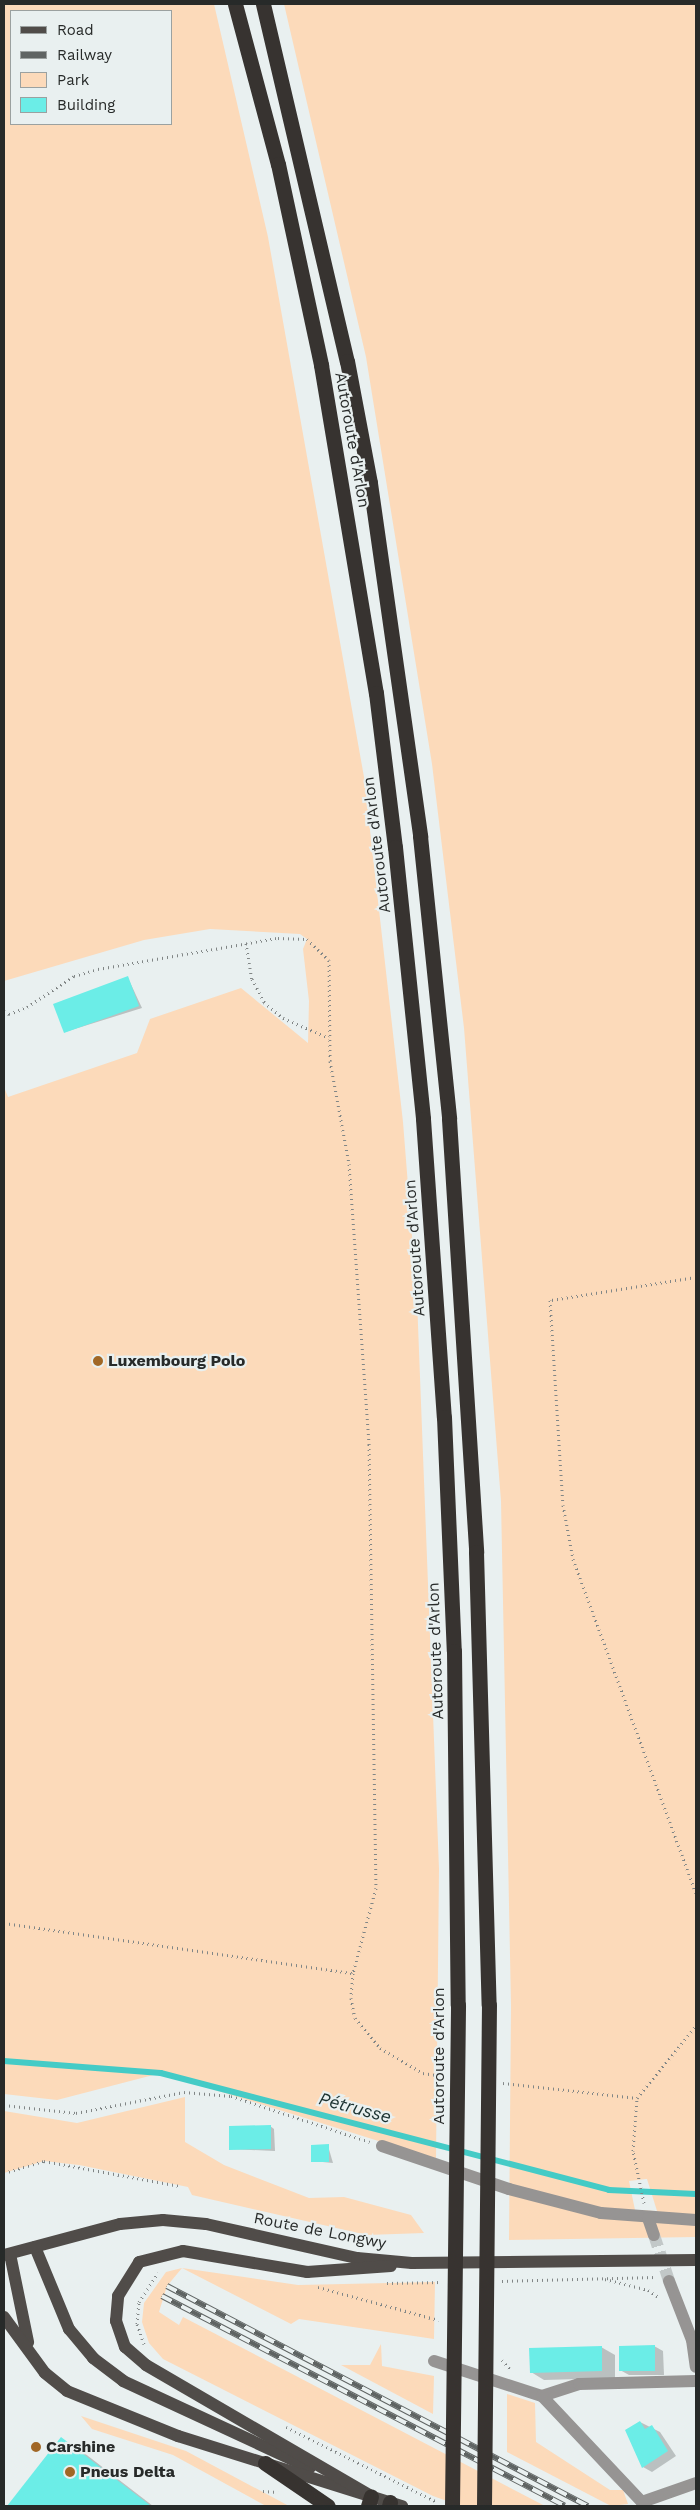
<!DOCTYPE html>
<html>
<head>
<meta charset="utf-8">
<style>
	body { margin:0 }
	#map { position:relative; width:700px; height:2510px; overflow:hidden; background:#e9f0f0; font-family:"Work Sans",sans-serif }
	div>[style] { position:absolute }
	.green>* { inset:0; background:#fcdaba }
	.shadow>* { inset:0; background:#0003 }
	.stream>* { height:5.5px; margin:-2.75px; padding:0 2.75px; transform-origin:2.75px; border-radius:2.75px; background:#44cbc6 }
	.building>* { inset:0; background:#6bede7 }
	.minor-tunnel>* { height:12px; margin-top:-6px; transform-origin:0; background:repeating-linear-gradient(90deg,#c2c8c8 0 12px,transparent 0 18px) }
	.path>* { height:3px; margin-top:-1.5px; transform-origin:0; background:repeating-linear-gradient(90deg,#818686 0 1px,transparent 0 5px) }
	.minor>* { height:12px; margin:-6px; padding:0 6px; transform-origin:6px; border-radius:6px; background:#969493 }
	.major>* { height:12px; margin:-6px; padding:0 6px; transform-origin:6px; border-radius:6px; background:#504c49 }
	.highway>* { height:15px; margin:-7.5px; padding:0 7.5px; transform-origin:7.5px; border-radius:7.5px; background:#373330 }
	.rail>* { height:5.5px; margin-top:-2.75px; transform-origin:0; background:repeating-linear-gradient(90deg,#e9f0f0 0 11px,#5f6463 0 22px); box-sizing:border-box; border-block:1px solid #5f6463 }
	.highway-bridge>* { height:15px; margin:-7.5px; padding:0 7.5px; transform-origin:7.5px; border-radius:7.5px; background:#373330 }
	.dots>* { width:14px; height:14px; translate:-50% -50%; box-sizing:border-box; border:2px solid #e9f0f0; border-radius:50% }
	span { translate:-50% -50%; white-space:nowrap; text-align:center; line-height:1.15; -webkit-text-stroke:4.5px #e9f0f0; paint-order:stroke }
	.street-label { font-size:16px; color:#272a29 }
	.poi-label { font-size:16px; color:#272a29; font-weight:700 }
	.left { translate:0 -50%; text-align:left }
	.water-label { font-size:18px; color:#1a302f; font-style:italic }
	.frame { position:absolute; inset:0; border:5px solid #272a29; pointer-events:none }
	.legend { position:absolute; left:10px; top:10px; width:162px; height:115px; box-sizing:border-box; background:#e9f0f0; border:1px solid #9ba1a0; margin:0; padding:6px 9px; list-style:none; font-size:15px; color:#272a29 }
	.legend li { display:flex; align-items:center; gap:10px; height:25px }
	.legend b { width:25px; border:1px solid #9ba1a0 }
</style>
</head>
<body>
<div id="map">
	<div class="green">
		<i style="clip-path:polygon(evenodd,4px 4px,214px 4px,268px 237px,364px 777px,403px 1122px,417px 1299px,439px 1869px,436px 2159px,161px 2073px,57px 2100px,4px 2094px,4px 1087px,8px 1097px,137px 1053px,150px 1019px,241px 988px,308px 1043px,309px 1001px,303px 949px,307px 939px,300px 934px,210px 929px,144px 940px,4px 981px,4px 4px,11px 11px,171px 11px,171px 124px,11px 124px,11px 11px)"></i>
		<i style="clip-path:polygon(evenodd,284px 4px,696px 4px,696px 2237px,509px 2240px,511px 2006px,501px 1501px,464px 1028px,432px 764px,366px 357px,284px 4px,646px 2179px,647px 2179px,657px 2211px,635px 2210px,629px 2181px,646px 2179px)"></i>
		<i style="clip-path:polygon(185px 2097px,185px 2142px,224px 2165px,309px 2198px,344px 2197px,411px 2215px,424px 2233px,367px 2235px,192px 2195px,188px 2187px,79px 2165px,44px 2161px,4px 2173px,4px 2111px,77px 2123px)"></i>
		<i style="clip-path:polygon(182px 2268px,298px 2285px,435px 2282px,434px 2339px,299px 2319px,291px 2324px,182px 2268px,167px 2286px,159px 2312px,179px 2325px,183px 2317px,545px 2506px,461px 2506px,433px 2496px,163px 2359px,149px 2343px,142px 2322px,144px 2303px,166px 2272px)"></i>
		<i style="clip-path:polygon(381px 2344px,382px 2366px,434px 2376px,433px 2414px,341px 2365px,370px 2365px)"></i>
		<i style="clip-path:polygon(507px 2394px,535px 2403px,536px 2442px,610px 2490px,623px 2490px,628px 2504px,611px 2506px,507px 2452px)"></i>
		<i style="clip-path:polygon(81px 2416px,186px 2451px,289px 2506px,266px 2506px,173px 2455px,92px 2429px)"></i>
	</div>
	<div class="shadow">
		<i style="clip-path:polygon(128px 978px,142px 1008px,65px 1032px)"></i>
		<i style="clip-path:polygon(270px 2126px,274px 2129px,275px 2151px,230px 2149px)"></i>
		<i style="clip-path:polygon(328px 2146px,333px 2163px,312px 2161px)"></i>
		<i style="clip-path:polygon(654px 2346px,663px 2351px,664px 2375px,629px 2375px,620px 2370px)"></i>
		<i style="clip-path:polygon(601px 2347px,615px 2355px,615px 2378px,544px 2380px,531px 2372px)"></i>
		<i style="clip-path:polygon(640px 2422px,660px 2432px,676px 2456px,652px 2472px,643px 2467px)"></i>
		<i style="clip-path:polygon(62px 2439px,79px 2449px,153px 2506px,9px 2506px)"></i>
	</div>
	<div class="stream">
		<i style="left:4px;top:2061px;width:157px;rotate:4.4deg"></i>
		<i style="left:161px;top:2073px;width:463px;rotate:14.6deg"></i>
		<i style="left:609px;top:2190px;width:87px;rotate:2.6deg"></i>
	</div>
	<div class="building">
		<i style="clip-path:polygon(128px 976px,139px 1006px,64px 1033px,53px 1004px)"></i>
		<i style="clip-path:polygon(271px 2125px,271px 2149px,229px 2150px,229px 2126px)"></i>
		<i style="clip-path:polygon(329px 2144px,329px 2162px,311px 2162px,311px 2145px)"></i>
		<i style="clip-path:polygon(655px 2345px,655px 2371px,619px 2371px,619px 2346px)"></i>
		<i style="clip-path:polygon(602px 2346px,602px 2371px,530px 2373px,529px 2348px)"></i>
		<i style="clip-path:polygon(640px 2421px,645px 2429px,652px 2425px,668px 2451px,642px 2468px,625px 2430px)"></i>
		<i style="clip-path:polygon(61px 2437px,151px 2506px,7px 2506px)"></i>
	</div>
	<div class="minor-tunnel">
		<i style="left:654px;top:2235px;width:48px;rotate:71.9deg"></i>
	</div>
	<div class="path">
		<i style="left:246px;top:943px;width:36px;rotate:81deg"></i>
		<i style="left:252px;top:979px;width:26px;rotate:62deg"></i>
		<i style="left:264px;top:1002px;width:25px;rotate:40deg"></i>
		<i style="left:283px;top:1018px;width:50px;rotate:23.5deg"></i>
		<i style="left:4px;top:1011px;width:6px;rotate:31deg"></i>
		<i style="left:9px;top:1014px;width:19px;rotate:-21deg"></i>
		<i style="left:27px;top:1007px;width:56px;rotate:-33.4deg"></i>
		<i style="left:74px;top:976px;width:25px;rotate:-16deg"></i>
		<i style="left:98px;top:969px;width:183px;rotate:-9.8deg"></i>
		<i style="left:278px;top:938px;width:29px;rotate:2deg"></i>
		<i style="left:307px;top:939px;width:30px;rotate:44deg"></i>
		<i style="left:329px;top:960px;width:101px;rotate:89.4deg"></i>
		<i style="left:330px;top:1061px;width:105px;rotate:79.5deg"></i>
		<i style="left:349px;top:1164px;width:281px;rotate:85.9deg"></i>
		<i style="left:369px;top:1444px;width:444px;rotate:89.1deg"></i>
		<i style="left:376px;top:1888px;width:88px;rotate:105.1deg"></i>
		<i style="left:353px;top:1973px;width:25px;rotate:95deg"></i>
		<i style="left:351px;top:1998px;width:20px;rotate:79deg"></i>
		<i style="left:355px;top:2018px;width:39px;rotate:50deg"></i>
		<i style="left:380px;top:2048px;width:50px;rotate:30.2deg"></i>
		<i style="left:423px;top:2073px;width:19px;rotate:9deg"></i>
		<i style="left:696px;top:1277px;width:148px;rotate:171deg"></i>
		<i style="left:550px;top:1300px;width:205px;rotate:86.4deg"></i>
		<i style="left:563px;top:1505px;width:55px;rotate:79.5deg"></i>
		<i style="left:573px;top:1559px;width:357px;rotate:69.8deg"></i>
		<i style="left:4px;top:1923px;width:353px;rotate:8.2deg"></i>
		<i style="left:503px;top:2083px;width:135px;rotate:6.4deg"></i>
		<i style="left:4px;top:2105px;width:72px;rotate:6.3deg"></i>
		<i style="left:76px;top:2113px;width:110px;rotate:-11deg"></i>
		<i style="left:184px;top:2092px;width:47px;rotate:4.9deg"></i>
		<i style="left:231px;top:2096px;width:146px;rotate:18.3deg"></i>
		<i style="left:4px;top:2173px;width:42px;rotate:-16.7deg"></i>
		<i style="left:44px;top:2161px;width:138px;rotate:10.4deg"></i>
		<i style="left:644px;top:2203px;width:53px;rotate:-101.9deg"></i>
		<i style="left:633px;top:2151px;width:53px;rotate:-85.7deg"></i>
		<i style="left:637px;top:2098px;width:93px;rotate:-50.7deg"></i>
		<i style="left:605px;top:2279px;width:44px;rotate:14.3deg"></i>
		<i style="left:648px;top:2290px;width:14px;rotate:34deg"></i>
		<i style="left:502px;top:2281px;width:154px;rotate:-1.5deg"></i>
		<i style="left:387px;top:2283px;width:54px;rotate:-1.1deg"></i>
		<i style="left:318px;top:2287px;width:125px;rotate:15.3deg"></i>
		<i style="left:144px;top:2344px;width:21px;rotate:-109deg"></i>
		<i style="left:137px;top:2324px;width:22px;rotate:-85deg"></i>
		<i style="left:139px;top:2302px;width:35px;rotate:-57deg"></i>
		<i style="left:502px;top:2360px;width:13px;rotate:48deg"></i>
		<i style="left:286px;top:2427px;width:169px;rotate:26.4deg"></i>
		<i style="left:263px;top:2491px;width:15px;rotate:4deg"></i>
	</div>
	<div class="minor">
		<i style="left:382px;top:2146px;width:134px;rotate:18.7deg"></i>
		<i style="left:509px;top:2189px;width:95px;rotate:14.6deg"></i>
		<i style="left:601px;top:2213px;width:95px;rotate:4.2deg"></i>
		<i style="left:648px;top:2218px;width:18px;rotate:71deg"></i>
		<i style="left:669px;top:2281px;width:63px;rotate:68.7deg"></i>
		<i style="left:692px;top:2340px;width:27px;rotate:82deg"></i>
		<i style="left:434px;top:2361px;width:114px;rotate:18deg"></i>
		<i style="left:542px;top:2396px;width:146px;rotate:46.7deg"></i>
		<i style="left:642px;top:2502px;width:57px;rotate:-19.4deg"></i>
		<i style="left:542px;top:2396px;width:39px;rotate:-18deg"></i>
		<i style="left:579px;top:2384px;width:117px;rotate:-1.5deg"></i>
	</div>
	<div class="major">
		<i style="left:35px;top:2247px;width:89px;rotate:67.5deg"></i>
		<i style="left:69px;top:2329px;width:38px;rotate:50deg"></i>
		<i style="left:93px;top:2358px;width:38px;rotate:37deg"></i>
		<i style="left:123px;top:2381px;width:206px;rotate:24.9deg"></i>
		<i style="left:10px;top:2254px;width:90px;rotate:78.4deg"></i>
		<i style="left:4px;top:2255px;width:120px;rotate:-15deg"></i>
		<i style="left:120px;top:2224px;width:43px;rotate:-5.3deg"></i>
		<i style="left:163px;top:2220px;width:43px;rotate:5.3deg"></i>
		<i style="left:206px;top:2224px;width:155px;rotate:12.7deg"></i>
		<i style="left:357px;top:2258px;width:55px;rotate:5.2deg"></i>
		<i style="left:412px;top:2263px;width:284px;rotate:-0.6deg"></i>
		<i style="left:4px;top:2317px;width:69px;rotate:53.8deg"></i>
		<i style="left:45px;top:2373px;width:28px;rotate:39deg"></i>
		<i style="left:67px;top:2391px;width:120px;rotate:22.1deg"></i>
		<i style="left:178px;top:2436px;width:235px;rotate:17.4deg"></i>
		<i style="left:371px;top:2496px;width:260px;rotate:-149.8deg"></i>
		<i style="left:146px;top:2365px;width:28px;rotate:-139deg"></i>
		<i style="left:125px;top:2347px;width:28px;rotate:-109deg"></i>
		<i style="left:116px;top:2321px;width:25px;rotate:-85deg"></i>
		<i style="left:118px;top:2296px;width:40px;rotate:-58deg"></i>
		<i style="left:139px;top:2262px;width:45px;rotate:-14deg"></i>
		<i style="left:183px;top:2251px;width:126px;rotate:9.6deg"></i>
		<i style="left:307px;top:2272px;width:84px;rotate:-4.1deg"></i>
	</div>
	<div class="highway">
		<i style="left:235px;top:4px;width:166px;rotate:75deg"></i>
		<i style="left:278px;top:164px;width:206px;rotate:77.9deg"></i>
		<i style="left:321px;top:365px;width:333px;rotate:80.5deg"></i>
		<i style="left:376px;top:693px;width:155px;rotate:83deg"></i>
		<i style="left:395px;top:847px;width:273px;rotate:84.1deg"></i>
		<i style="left:423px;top:1119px;width:299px;rotate:86deg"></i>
		<i style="left:444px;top:1417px;width:234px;rotate:87.6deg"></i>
		<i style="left:454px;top:1651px;width:354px;rotate:89.4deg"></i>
		<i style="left:263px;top:4px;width:367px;rotate:76.8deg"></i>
		<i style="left:347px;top:361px;width:124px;rotate:79.3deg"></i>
		<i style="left:370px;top:483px;width:357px;rotate:81.9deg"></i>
		<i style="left:420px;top:836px;width:284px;rotate:84.1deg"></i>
		<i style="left:449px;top:1119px;width:434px;rotate:86.4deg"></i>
		<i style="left:476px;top:1552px;width:453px;rotate:88.4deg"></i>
		<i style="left:265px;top:2463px;width:76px;rotate:34.3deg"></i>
		<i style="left:368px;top:2506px;width:10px;rotate:-73deg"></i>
		<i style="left:389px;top:2506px;width:4px;rotate:-76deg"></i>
	</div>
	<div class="rail">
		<i style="left:167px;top:2286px;width:475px;rotate:27.6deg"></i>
		<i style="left:162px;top:2296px;width:454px;rotate:27.5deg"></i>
	</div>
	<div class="highway-bridge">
		<i style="left:452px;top:2506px;width:501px;rotate:-89.31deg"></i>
		<i style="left:484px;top:2506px;width:501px;rotate:-89.43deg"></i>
	</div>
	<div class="dots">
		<i style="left:98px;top:1361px;background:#a16726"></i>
		<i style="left:36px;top:2447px;background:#a16726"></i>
		<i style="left:70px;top:2472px;background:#a16726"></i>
	</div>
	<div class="street-label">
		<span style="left:352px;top:440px;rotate:80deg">Autoroute d'Arlon</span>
		<span style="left:377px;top:845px;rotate:-97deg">Autoroute d'Arlon</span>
		<span style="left:415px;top:1248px;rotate:-94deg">Autoroute d'Arlon</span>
		<span style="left:436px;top:1651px;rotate:-92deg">Autoroute d'Arlon</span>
		<span style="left:439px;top:2056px;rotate:-90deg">Autoroute d'Arlon</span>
		<span style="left:320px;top:2231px;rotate:11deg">Route de Longwy</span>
	</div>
	<div class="poi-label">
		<span class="left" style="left:108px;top:1361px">Luxembourg Polo</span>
		<span class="left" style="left:46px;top:2447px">Carshine</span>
		<span class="left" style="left:80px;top:2472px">Pneus Delta</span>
	</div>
	<div class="water-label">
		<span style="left:355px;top:2108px;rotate:15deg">Pétrusse</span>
	</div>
	<div class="frame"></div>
	<ul class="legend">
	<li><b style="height:6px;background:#504c49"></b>Road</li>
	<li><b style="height:6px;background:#5f6463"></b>Railway</li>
	<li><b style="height:14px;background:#fcdaba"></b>Park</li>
	<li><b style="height:14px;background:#6bede7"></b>Building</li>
	</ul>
</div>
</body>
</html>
